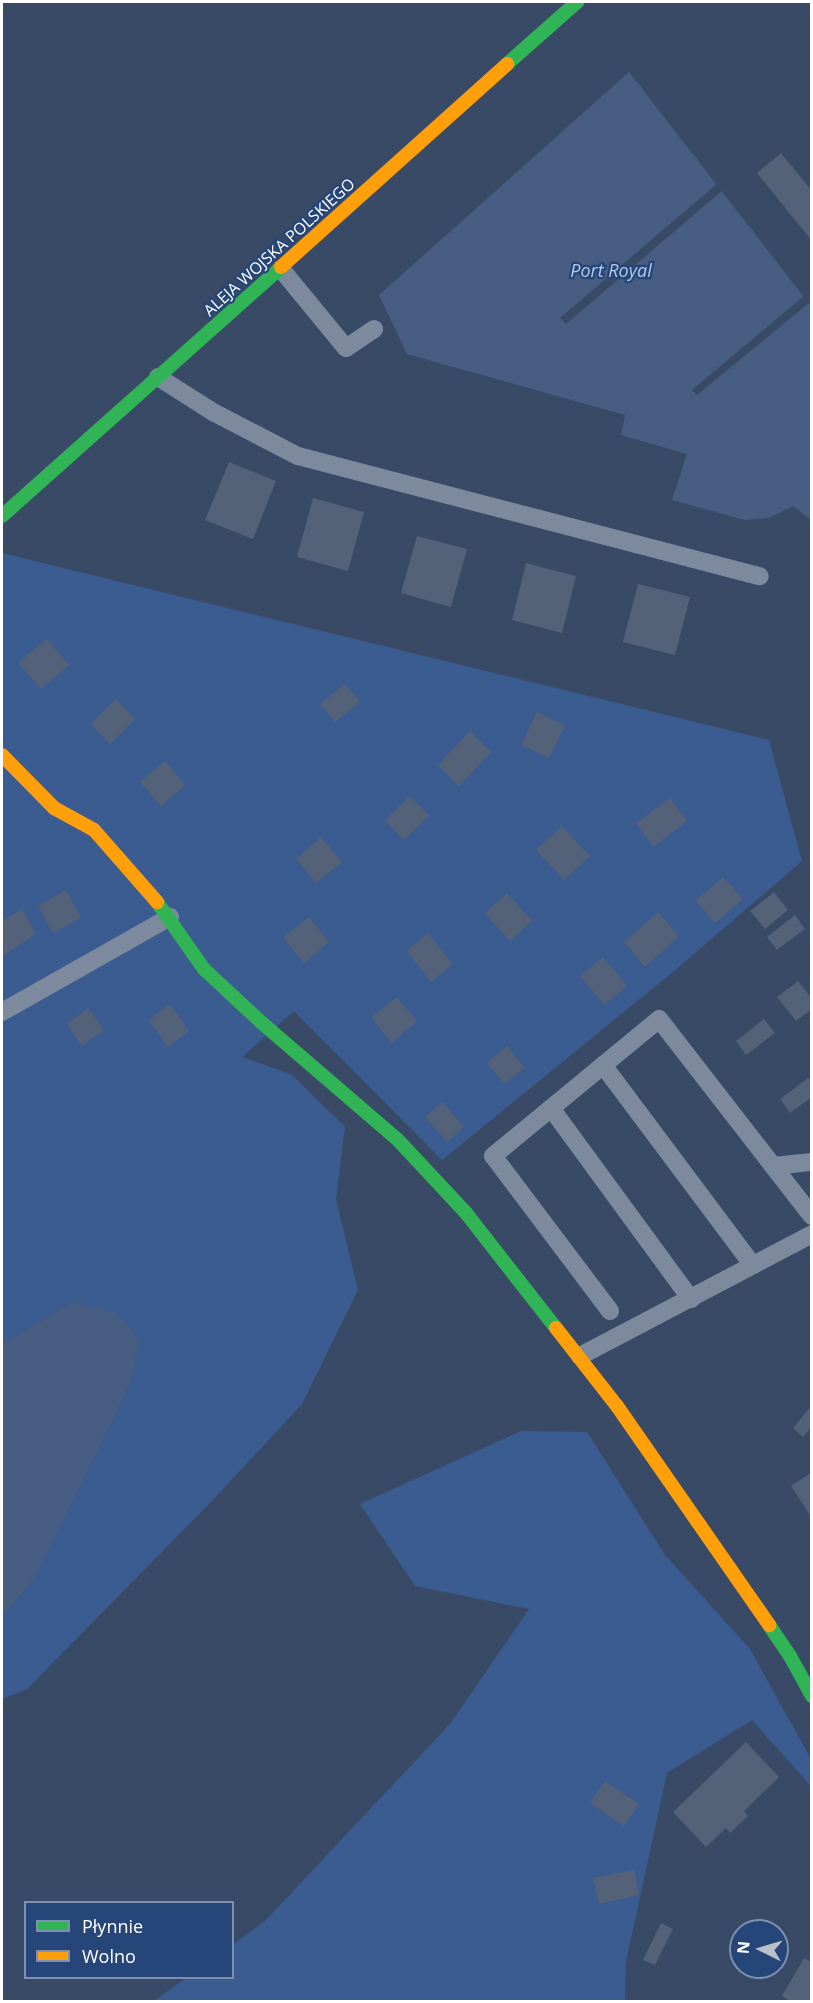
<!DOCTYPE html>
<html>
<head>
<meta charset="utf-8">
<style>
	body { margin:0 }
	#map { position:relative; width:813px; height:2003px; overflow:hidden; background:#394a66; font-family:"Open Sans",sans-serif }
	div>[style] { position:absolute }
	.green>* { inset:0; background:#3a5c90 }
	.water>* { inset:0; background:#475e82 }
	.pier>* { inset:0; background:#394a66 }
	.building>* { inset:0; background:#536278 }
	.lane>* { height:18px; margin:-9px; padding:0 9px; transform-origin:9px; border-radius:9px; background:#7d8a9d }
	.fast>* { height:14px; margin:-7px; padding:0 7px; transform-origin:7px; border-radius:7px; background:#30b455 }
	.slow>* { height:14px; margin:-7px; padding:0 7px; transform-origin:7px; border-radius:7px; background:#ff9f0a }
	span { translate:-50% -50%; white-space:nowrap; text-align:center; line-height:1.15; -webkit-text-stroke:4.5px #264679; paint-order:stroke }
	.street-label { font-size:16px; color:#fff }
	.water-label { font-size:18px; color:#b3caeb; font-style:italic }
	.frame { position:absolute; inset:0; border:3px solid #fff; pointer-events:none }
	.legend { position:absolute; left:24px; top:1901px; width:210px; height:78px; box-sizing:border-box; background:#264679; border:2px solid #7d90af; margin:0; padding:8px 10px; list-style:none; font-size:18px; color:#fff }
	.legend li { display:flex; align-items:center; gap:12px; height:30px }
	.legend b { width:30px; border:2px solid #7d90af }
	.north { position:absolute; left:729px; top:1919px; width:60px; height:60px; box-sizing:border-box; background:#264679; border:2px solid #7d90af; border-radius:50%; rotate:275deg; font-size:16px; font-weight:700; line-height:24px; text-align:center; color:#fff }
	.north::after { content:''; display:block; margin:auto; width:21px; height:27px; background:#bac0c9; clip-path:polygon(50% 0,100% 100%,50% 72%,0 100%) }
</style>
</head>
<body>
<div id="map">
	<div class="green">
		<i style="clip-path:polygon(2px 553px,769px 740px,802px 861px,673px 972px,442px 1160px,294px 1011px,242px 1057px,291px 1074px,345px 1127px,336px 1199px,358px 1290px,302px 1404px,210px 1503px,27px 1689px,2px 1699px,2px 1617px,33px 1581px,72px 1302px,2px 1344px)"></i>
		<i style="clip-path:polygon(521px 1431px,587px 1432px,665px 1555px,750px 1649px,811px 1759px,811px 1786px,752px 1720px,667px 1773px,626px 1962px,625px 2001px,152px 2002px,186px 1978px,232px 1978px,233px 1944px,265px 1921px,450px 1724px,529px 1609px,415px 1586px,360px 1504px)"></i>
	</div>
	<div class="water">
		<i style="clip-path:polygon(629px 72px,811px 306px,811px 520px,793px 506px,769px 518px,745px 520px,672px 500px,687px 454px,621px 435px,625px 415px,407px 354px,379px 295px)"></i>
		<i style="clip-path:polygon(72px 1302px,117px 1313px,139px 1339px,130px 1384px,33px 1581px,2px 1617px,2px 1344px)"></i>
	</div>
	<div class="pier">
		<i style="clip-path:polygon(719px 182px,724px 189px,566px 324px,560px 318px)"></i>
		<i style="clip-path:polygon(804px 296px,809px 303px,697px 395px,692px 390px)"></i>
	</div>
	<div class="building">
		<i style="clip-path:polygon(781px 153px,812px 191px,812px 241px,757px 173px)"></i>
		<i style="clip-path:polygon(229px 462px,276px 481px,253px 539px,205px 520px)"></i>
		<i style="clip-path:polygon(313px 498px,364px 512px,348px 571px,297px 557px)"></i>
		<i style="clip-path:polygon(417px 536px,467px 549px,451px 607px,401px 593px)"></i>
		<i style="clip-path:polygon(526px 563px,576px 576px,562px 633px,512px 620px)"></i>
		<i style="clip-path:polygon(638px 584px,690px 597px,675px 655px,623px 642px)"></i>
		<i style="clip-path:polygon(47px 639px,69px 665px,41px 689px,18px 663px)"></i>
		<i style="clip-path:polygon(345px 684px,360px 702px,335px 722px,320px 704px)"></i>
		<i style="clip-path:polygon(116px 699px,135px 719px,110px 744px,91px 724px)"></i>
		<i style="clip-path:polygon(537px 712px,565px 725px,549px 758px,521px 745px)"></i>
		<i style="clip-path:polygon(470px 731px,491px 752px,459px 786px,438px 765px)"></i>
		<i style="clip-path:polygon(165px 761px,185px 785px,161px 806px,140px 782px)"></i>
		<i style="clip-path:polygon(410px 796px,429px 816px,404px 840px,385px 821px)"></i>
		<i style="clip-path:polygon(670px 798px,687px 821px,653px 847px,636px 823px)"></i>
		<i style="clip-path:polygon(562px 826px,590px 856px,564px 880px,536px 850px)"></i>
		<i style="clip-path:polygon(321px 837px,342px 862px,316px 883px,296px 859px)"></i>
		<i style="clip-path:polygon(723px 877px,743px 899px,715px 923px,696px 901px)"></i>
		<i style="clip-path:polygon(66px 890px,81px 918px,53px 933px,38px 906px)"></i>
		<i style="clip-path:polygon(774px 892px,788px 910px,765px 929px,750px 911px)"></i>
		<i style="clip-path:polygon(507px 893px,532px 921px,510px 941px,485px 913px)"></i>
		<i style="clip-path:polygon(22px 909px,36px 934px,2px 956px,2px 921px)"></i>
		<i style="clip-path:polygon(658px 912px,679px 936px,645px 967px,624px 942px)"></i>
		<i style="clip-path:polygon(795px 915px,805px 929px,777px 950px,767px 937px)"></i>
		<i style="clip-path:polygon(309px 917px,329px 942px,304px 963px,283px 938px)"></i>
		<i style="clip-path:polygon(428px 933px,453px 964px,431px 982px,407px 951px)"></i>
		<i style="clip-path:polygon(603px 957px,627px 986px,604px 1005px,580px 976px)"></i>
		<i style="clip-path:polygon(798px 981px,812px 999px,812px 1009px,796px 1021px,777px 997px)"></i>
		<i style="clip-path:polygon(397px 997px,417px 1021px,392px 1043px,371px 1018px)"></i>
		<i style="clip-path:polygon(170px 1004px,189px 1031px,168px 1047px,149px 1020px)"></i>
		<i style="clip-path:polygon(88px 1008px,104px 1030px,82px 1046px,67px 1024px)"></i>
		<i style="clip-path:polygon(764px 1019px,775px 1033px,746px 1055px,736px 1041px)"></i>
		<i style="clip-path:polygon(507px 1046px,525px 1068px,504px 1084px,487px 1063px)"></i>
		<i style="clip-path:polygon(808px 1078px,812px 1082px,812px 1097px,790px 1113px,780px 1099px)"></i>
		<i style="clip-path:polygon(442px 1102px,464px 1127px,447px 1142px,425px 1117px)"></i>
		<i style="clip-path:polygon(812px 1405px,812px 1426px,803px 1437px,793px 1428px)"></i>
		<i style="clip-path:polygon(812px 1472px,812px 1518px,791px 1486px)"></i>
		<i style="clip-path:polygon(746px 1742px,779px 1777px,744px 1811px,748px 1816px,730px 1833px,726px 1828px,706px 1847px,673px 1812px)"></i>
		<i style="clip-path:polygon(605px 1781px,639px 1804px,624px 1826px,590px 1803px)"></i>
		<i style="clip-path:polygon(634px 1870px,639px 1895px,599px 1904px,593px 1878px)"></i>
		<i style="clip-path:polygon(661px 1923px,673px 1929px,655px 1965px,643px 1960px)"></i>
		<i style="clip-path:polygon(804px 1958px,812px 1963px,812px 2002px,792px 2002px,782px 1996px)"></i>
	</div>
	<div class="lane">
		<i style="left:281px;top:269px;width:102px;rotate:50.6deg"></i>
		<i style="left:346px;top:348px;width:34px;rotate:-34deg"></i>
		<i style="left:158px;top:377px;width:65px;rotate:32.5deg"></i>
		<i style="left:213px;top:412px;width:96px;rotate:27.4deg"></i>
		<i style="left:298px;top:456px;width:477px;rotate:14.6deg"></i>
		<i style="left:2px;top:1012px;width:193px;rotate:-29.5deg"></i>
		<i style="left:603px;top:1065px;width:249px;rotate:53.2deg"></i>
		<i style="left:551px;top:1108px;width:237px;rotate:53.8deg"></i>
		<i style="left:773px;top:1166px;width:39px;rotate:-6deg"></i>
		<i style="left:610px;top:1311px;width:194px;rotate:-127deg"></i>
		<i style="left:493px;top:1156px;width:215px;rotate:-39.5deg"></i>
		<i style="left:659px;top:1019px;width:249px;rotate:52.2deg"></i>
		<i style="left:580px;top:1356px;width:262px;rotate:-27.7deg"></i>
	</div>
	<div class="fast">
		<i style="left:507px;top:64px;width:94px;rotate:-41.5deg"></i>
		<i style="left:2px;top:516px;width:374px;rotate:-41.7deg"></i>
		<i style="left:157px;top:902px;width:82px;rotate:55deg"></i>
		<i style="left:204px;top:969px;width:79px;rotate:43deg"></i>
		<i style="left:262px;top:1023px;width:179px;rotate:40.7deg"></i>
		<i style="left:398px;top:1140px;width:100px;rotate:47deg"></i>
		<i style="left:466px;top:1213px;width:146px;rotate:52deg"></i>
		<i style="left:769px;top:1625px;width:37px;rotate:56deg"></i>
		<i style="left:790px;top:1656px;width:46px;rotate:61.2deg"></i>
	</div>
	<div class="slow">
		<i style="left:281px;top:267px;width:304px;rotate:-41.9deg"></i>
		<i style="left:2px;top:755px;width:74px;rotate:45.5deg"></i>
		<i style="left:54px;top:808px;width:46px;rotate:28.8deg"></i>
		<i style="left:94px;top:830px;width:96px;rotate:48.8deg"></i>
		<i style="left:556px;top:1328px;width:99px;rotate:52deg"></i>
		<i style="left:617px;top:1406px;width:267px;rotate:55.2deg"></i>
	</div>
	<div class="street-label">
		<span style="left:279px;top:247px;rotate:-42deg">ALEJA WOJSKA POLSKIEGO</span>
	</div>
	<div class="water-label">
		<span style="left:611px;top:270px">Port Royal</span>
	</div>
	<div class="frame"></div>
	<ul class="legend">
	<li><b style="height:8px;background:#30b455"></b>Płynnie</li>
	<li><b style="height:8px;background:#ff9f0a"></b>Wolno</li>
	</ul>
	<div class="north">N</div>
</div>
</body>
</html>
